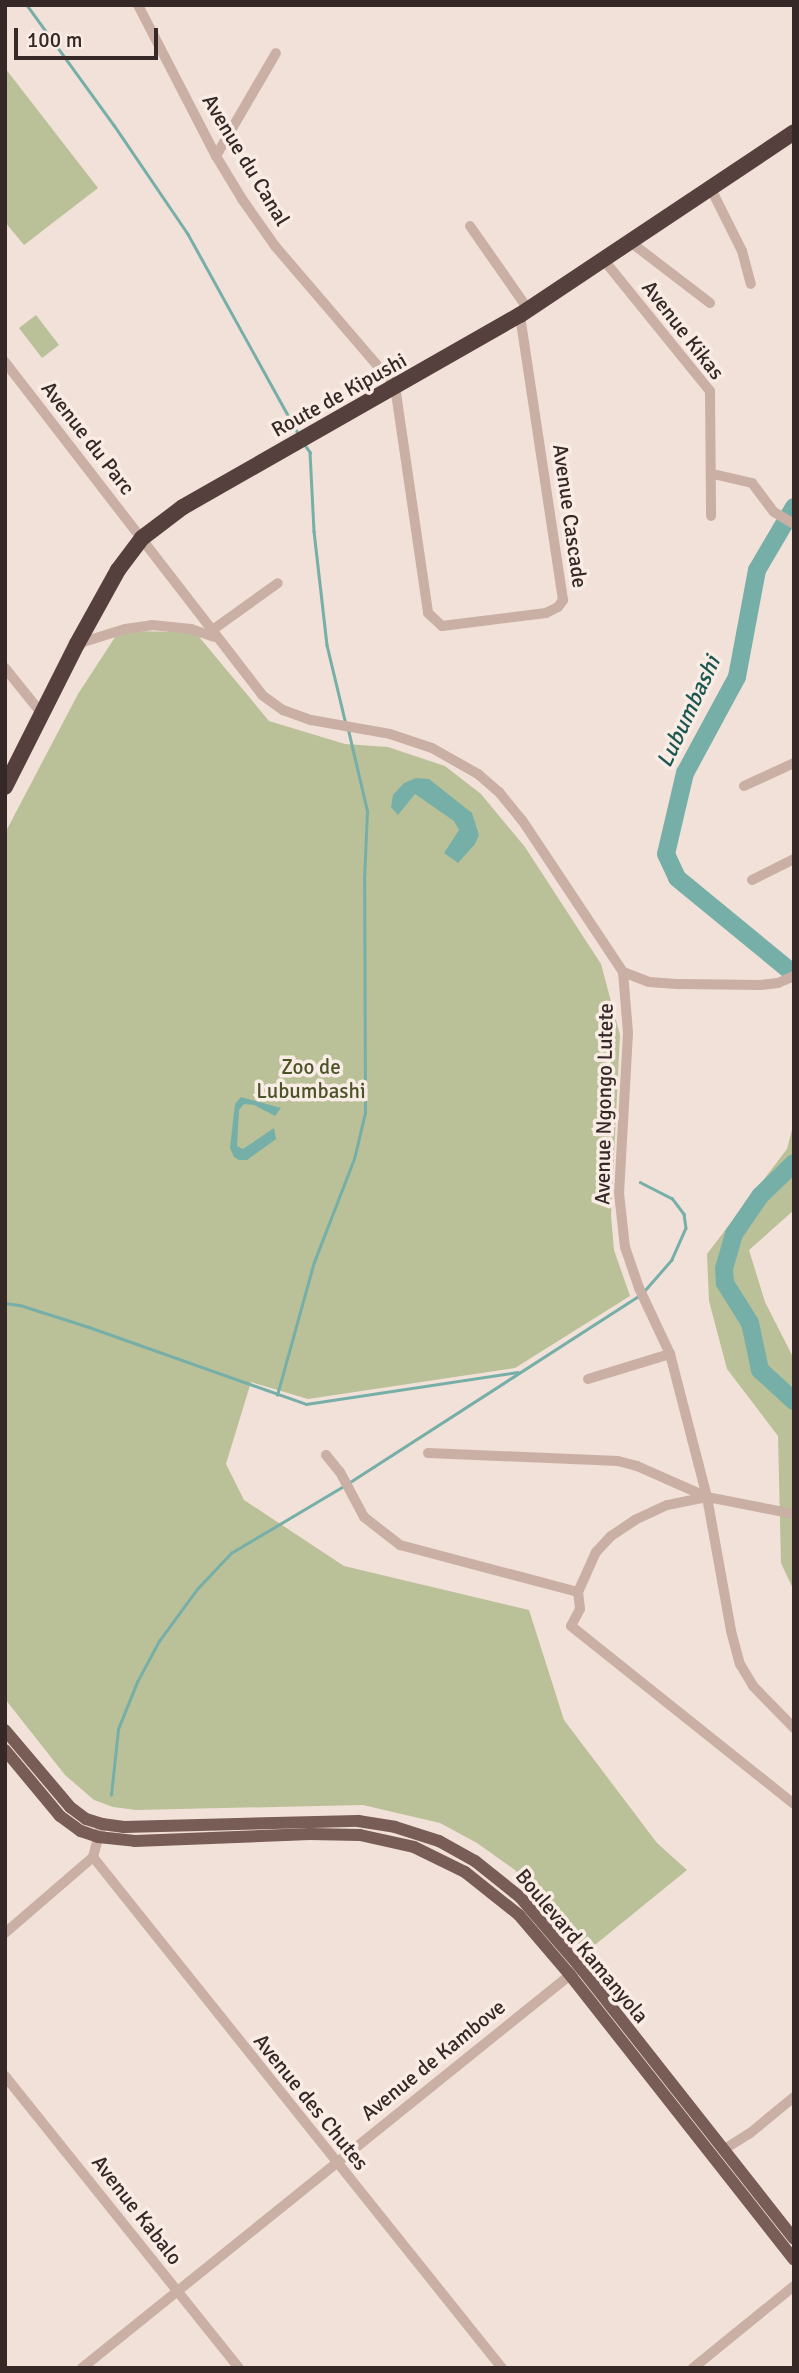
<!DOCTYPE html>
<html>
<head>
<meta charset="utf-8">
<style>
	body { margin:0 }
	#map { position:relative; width:799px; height:2373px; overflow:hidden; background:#f2e1d8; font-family:Signika,sans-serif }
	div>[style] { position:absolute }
	.green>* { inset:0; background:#bac198 }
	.water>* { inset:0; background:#76afa8 }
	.stream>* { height:2.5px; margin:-1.25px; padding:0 1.25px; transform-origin:1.25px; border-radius:1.25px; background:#76afa8 }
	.river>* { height:18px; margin:-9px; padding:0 9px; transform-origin:9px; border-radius:9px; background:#76afa8 }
	.minor>* { height:10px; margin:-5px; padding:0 5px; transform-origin:5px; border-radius:5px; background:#caafa4 }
	.major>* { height:12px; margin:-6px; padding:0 6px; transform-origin:6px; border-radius:6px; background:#785c56 }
	.highway>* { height:16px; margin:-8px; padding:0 8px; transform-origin:8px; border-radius:8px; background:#56403d }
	span { translate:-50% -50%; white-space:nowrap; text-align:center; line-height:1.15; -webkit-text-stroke:7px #f9ece4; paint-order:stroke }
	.street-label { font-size:21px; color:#352826 }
	.park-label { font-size:21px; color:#4b5429 }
	.water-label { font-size:23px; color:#1a5751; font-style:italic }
	.frame { position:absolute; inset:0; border:7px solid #352826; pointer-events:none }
	.scale { position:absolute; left:14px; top:28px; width:144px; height:32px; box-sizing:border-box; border:4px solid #352826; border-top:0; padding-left:9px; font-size:21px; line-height:24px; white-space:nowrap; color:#352826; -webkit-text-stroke:5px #f9ece4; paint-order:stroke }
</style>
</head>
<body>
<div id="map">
	<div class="green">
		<i style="clip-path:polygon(5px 68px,98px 188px,24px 245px,5px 222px)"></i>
		<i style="clip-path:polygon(36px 315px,59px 345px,42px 358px,19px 328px)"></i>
		<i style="clip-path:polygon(119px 631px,195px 632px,269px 721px,345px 744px,388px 747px,445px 766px,481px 794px,525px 847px,601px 964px,620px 1035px,611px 1215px,614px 1250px,630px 1296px,515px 1368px,308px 1399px,251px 1382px,226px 1464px,244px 1500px,344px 1566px,529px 1610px,564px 1720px,657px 1843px,687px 1870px,585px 1953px,553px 1909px,515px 1870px,477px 1843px,440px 1823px,363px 1805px,136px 1810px,113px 1807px,94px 1800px,65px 1775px,5px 1699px,5px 833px,78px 694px)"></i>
		<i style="clip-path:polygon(794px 1122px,794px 1210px,749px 1250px,765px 1302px,794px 1359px,794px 1591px,781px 1563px,778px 1436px,727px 1369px,709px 1301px,707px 1254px,787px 1149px)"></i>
	</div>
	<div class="water">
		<i style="clip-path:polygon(416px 778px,429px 779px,472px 813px,479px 835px,475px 844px,458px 863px,444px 853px,459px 830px,454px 821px,415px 794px,398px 815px,391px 807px,393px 795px,404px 783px)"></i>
		<i style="clip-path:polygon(241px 1097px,281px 1108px,275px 1116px,254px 1105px,244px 1104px,239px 1110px,237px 1146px,243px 1149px,274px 1128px,276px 1139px,247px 1160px,239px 1160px,234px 1157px,230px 1148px,235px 1104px)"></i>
	</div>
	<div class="stream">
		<i style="left:27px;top:5px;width:148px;rotate:54.1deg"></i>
		<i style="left:114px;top:125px;width:132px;rotate:55.8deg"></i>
		<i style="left:188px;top:234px;width:227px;rotate:61.1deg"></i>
		<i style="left:305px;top:445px;width:9px;rotate:54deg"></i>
		<i style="left:310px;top:452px;width:79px;rotate:87.1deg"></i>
		<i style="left:314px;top:531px;width:115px;rotate:83.5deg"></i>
		<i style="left:327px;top:645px;width:81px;rotate:76.5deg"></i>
		<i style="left:640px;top:1182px;width:36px;rotate:27deg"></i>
		<i style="left:672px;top:1198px;width:20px;rotate:53deg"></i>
		<i style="left:684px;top:1214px;width:14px;rotate:82deg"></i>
		<i style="left:686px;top:1228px;width:35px;rotate:114deg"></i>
		<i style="left:672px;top:1260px;width:43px;rotate:131.2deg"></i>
		<i style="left:5px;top:1303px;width:15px;rotate:8deg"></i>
		<i style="left:20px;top:1305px;width:72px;rotate:17.7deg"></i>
		<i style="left:89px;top:1327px;width:230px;rotate:19.5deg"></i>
		<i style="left:306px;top:1404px;width:214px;rotate:-8.6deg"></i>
		<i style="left:277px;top:1395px;width:138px;rotate:-74.5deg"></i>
		<i style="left:314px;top:1262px;width:110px;rotate:-68.8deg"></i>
		<i style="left:354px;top:1159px;width:47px;rotate:-76.6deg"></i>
		<i style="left:365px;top:1113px;width:233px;rotate:-90.2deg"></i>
		<i style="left:364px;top:880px;width:69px;rotate:-87.5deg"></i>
		<i style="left:367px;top:811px;width:83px;rotate:-103.2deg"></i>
		<i style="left:350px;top:1482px;width:344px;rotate:-32.8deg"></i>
		<i style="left:111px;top:1795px;width:66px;rotate:-83.9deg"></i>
		<i style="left:118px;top:1729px;width:51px;rotate:-68deg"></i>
		<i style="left:137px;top:1682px;width:47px;rotate:-61.8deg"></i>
		<i style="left:159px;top:1641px;width:64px;rotate:-53.8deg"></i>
		<i style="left:197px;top:1589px;width:50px;rotate:-46.6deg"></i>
		<i style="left:231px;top:1553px;width:131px;rotate:-30.7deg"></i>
	</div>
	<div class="river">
		<i style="left:794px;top:507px;width:73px;rotate:120.4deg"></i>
		<i style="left:757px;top:570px;width:109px;rotate:100.6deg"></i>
		<i style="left:737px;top:677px;width:109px;rotate:118.4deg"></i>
		<i style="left:685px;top:773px;width:83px;rotate:103.2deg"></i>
		<i style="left:666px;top:854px;width:26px;rotate:65deg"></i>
		<i style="left:677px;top:878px;width:151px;rotate:39.4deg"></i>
		<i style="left:794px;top:1163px;width:47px;rotate:135.9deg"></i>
		<i style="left:760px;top:1196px;width:46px;rotate:124.4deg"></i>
		<i style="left:734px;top:1234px;width:36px;rotate:106deg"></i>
		<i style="left:724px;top:1269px;width:14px;rotate:86deg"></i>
		<i style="left:725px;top:1283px;width:47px;rotate:58deg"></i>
		<i style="left:750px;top:1323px;width:48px;rotate:78deg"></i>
		<i style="left:760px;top:1370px;width:46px;rotate:42.4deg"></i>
	</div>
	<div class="minor">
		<i style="left:138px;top:5px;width:170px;rotate:62.7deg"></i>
		<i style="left:216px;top:156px;width:50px;rotate:58.8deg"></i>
		<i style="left:242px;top:199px;width:57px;rotate:54.9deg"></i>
		<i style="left:275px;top:246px;width:184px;rotate:49.4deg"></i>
		<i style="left:395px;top:386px;width:229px;rotate:81.7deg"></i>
		<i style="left:428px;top:613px;width:19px;rotate:43deg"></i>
		<i style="left:442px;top:626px;width:105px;rotate:-7.1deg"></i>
		<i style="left:546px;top:613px;width:13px;rotate:-27deg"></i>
		<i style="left:558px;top:607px;width:9px;rotate:-54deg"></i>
		<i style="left:563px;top:600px;width:288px;rotate:-98.6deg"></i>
		<i style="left:216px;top:156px;width:119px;rotate:-59.8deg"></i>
		<i style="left:711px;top:189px;width:69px;rotate:63.4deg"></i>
		<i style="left:742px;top:251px;width:34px;rotate:75deg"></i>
		<i style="left:470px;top:226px;width:101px;rotate:55.1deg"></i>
		<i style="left:629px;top:241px;width:102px;rotate:37.4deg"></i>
		<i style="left:603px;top:259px;width:170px;rotate:51deg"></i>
		<i style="left:710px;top:391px;width:125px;rotate:89.5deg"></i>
		<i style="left:5px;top:362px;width:421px;rotate:52.3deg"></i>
		<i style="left:262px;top:695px;width:26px;rotate:36deg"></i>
		<i style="left:283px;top:710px;width:30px;rotate:20deg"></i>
		<i style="left:311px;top:720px;width:80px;rotate:10deg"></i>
		<i style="left:390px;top:734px;width:44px;rotate:18.4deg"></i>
		<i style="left:432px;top:748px;width:53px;rotate:29.5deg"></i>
		<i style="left:478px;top:774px;width:28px;rotate:41deg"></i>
		<i style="left:499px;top:792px;width:36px;rotate:51deg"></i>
		<i style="left:522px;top:820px;width:182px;rotate:56.4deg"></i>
		<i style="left:623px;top:972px;width:61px;rotate:85.3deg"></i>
		<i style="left:628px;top:1033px;width:160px;rotate:93.2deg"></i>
		<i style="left:619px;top:1193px;width:54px;rotate:83.7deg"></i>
		<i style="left:625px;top:1247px;width:43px;rotate:71.1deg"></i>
		<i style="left:639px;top:1288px;width:73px;rotate:64.8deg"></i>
		<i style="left:670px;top:1354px;width:148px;rotate:75.5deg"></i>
		<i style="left:707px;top:1497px;width:136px;rotate:79.8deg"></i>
		<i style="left:731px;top:1631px;width:34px;rotate:75deg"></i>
		<i style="left:740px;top:1664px;width:26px;rotate:59deg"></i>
		<i style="left:753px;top:1686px;width:59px;rotate:45.7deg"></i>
		<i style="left:713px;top:474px;width:40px;rotate:13deg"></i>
		<i style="left:752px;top:483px;width:36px;rotate:53deg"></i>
		<i style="left:774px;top:512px;width:23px;rotate:31deg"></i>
		<i style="left:211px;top:631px;width:82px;rotate:-35.6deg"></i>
		<i style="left:77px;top:644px;width:50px;rotate:-17.4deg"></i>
		<i style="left:125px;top:629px;width:27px;rotate:-8deg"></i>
		<i style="left:152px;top:625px;width:39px;rotate:6deg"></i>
		<i style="left:191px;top:629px;width:24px;rotate:19deg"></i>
		<i style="left:5px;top:668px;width:59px;rotate:51.2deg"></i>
		<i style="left:744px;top:786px;width:55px;rotate:-24.7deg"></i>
		<i style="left:752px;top:880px;width:47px;rotate:-26.6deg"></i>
		<i style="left:623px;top:972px;width:28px;rotate:21deg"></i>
		<i style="left:649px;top:982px;width:31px;rotate:4deg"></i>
		<i style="left:680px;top:984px;width:81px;rotate:0.7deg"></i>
		<i style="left:761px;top:985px;width:17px;rotate:-7deg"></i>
		<i style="left:778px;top:983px;width:17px;rotate:-24deg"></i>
		<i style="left:588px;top:1379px;width:86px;rotate:-17deg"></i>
		<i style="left:428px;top:1453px;width:190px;rotate:2.4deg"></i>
		<i style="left:618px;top:1461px;width:20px;rotate:15deg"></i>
		<i style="left:637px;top:1466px;width:77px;rotate:23.9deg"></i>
		<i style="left:326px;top:1455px;width:22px;rotate:51deg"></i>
		<i style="left:340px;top:1472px;width:51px;rotate:61.9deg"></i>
		<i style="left:364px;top:1517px;width:46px;rotate:37.9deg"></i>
		<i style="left:400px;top:1545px;width:184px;rotate:14.8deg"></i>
		<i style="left:794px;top:1514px;width:89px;rotate:-168.9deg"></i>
		<i style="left:707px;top:1497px;width:41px;rotate:168.7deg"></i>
		<i style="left:667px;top:1505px;width:35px;rotate:155deg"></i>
		<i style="left:635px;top:1520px;width:29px;rotate:146deg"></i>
		<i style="left:611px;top:1536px;width:22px;rotate:133deg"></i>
		<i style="left:596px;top:1552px;width:44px;rotate:114.2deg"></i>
		<i style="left:578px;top:1592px;width:17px;rotate:83deg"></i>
		<i style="left:580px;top:1609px;width:19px;rotate:118deg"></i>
		<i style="left:571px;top:1626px;width:285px;rotate:38.6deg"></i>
		<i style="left:93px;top:1857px;width:655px;rotate:51.33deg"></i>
		<i style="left:5px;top:1933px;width:116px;rotate:-40.8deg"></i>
		<i style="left:93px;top:1857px;width:34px;rotate:-75deg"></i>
		<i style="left:5px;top:2076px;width:374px;rotate:51.3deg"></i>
		<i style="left:723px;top:2150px;width:31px;rotate:-32deg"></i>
		<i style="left:749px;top:2134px;width:58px;rotate:-39.4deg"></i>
		<i style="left:82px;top:2368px;width:633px;rotate:-38.84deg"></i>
		<i style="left:693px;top:2368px;width:130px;rotate:-39.1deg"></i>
	</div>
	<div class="major">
		<i style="left:5px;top:1730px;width:101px;rotate:49.8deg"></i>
		<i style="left:70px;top:1807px;width:20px;rotate:37deg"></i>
		<i style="left:86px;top:1819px;width:17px;rotate:17deg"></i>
		<i style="left:102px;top:1824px;width:22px;rotate:8deg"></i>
		<i style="left:124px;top:1827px;width:234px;rotate:-1.5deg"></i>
		<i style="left:358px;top:1821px;width:37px;rotate:9deg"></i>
		<i style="left:395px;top:1827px;width:46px;rotate:17.7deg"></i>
		<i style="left:439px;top:1841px;width:41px;rotate:29.1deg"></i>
		<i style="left:475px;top:1861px;width:58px;rotate:38.7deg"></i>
		<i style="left:520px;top:1897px;width:92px;rotate:49.4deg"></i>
		<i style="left:580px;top:1967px;width:346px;rotate:51.8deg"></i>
		<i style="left:5px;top:1750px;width:86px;rotate:50.2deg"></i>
		<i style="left:60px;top:1816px;width:26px;rotate:36deg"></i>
		<i style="left:81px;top:1831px;width:18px;rotate:19deg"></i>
		<i style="left:98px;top:1837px;width:37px;rotate:6deg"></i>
		<i style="left:135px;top:1841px;width:175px;rotate:-2.3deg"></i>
		<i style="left:310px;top:1834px;width:50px;rotate:1.1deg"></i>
		<i style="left:360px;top:1835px;width:55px;rotate:12.5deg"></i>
		<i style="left:414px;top:1847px;width:57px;rotate:26.1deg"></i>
		<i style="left:465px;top:1872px;width:69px;rotate:38.5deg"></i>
		<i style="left:519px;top:1915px;width:79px;rotate:49.6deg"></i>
		<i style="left:570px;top:1975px;width:362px;rotate:51.8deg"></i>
	</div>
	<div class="highway">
		<i style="left:5px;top:787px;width:160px;rotate:-63.3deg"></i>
		<i style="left:77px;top:644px;width:85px;rotate:-61deg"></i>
		<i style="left:118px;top:570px;width:40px;rotate:-53deg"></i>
		<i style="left:142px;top:538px;width:51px;rotate:-37.1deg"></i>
		<i style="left:183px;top:507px;width:388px;rotate:-29.7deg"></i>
		<i style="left:520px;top:315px;width:329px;rotate:-33.7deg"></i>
	</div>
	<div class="street-label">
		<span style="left:246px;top:160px;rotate:59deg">Avenue du Canal</span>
		<span style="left:683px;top:330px;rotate:52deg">Avenue Kikas</span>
		<span style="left:339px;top:395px;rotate:-29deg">Route de Kipushi</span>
		<span style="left:88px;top:438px;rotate:52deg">Avenue du Parc</span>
		<span style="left:570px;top:516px;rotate:82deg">Avenue Cascade</span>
		<span style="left:604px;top:1104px;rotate:-89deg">Avenue Ngongo Lutete</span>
		<span style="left:582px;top:1946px;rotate:50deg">Boulevard Kamanyola</span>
		<span style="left:433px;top:2060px;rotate:-39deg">Avenue de Kambove</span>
		<span style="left:311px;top:2102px;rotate:51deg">Avenue des Chutes</span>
		<span style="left:137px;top:2210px;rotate:52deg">Avenue Kabalo</span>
	</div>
	<div class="park-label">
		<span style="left:311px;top:1079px">Zoo de<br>Lubumbashi</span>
	</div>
	<div class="water-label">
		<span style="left:689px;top:712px;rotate:-65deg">Lubumbashi</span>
	</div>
	<div class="frame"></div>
	<div class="scale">100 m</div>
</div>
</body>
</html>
